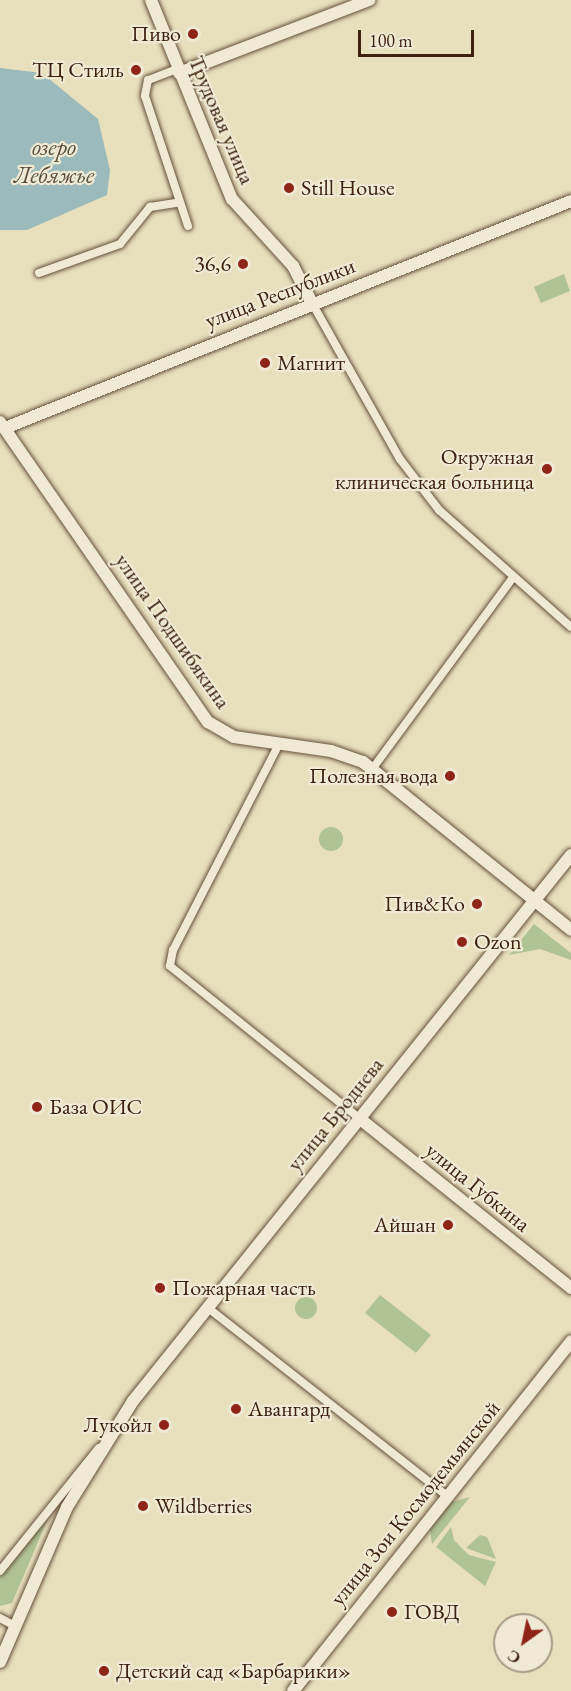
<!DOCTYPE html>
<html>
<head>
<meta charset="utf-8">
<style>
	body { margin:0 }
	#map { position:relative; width:571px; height:1691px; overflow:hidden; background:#e8dfbd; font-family:"EB Garamond",serif }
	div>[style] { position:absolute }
	.green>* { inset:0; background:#b0c395 }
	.round { border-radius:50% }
	.water>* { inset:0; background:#9bbabb }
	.roads { filter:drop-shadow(0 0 2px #67513a) drop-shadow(0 0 2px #67513a) }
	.street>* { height:8px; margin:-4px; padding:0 4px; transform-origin:4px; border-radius:4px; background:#f0ead4 }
	.secondary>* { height:12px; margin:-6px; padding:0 6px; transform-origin:6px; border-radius:6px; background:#f0ead4 }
	.dots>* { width:16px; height:16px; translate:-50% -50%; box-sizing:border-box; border:3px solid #f0ead4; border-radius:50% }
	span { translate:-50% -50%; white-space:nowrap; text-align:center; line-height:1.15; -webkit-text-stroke:4.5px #f0ead4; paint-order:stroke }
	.poi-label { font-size:22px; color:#3c220f }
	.right { translate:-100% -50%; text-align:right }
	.left { translate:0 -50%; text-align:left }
	.street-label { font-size:22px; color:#3c220f }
	.water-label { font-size:24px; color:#585043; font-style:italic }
	.north { position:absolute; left:493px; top:1613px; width:60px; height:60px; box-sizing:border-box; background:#f0ead4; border:2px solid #a89a85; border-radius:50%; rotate:213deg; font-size:16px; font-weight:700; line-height:24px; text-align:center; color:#3c220f }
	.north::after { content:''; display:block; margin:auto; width:21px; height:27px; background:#8f2418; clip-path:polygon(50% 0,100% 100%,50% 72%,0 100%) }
	.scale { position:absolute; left:358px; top:30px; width:116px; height:27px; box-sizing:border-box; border:3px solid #3c220f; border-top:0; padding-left:8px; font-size:18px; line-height:21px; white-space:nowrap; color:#3c220f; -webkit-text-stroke:4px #f0ead4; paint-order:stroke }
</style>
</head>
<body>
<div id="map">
	<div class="green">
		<i style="clip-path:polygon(564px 274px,570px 291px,541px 303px,534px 287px)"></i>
		<i class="round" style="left:319px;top:827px;width:24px;height:24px"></i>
		<i style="clip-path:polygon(534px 924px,571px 953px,571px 960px,540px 949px,509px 955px)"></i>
		<i style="clip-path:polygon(380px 1295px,431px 1335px,416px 1353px,365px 1313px)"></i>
		<i class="round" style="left:295px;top:1297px;width:22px;height:22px"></i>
		<i style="clip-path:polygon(470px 1497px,432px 1544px,430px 1529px,451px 1502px)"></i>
		<i style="clip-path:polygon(50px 1514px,12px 1603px,0 1606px,0 1576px)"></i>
		<i style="clip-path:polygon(451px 1527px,454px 1540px,469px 1555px,496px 1562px,485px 1586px,436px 1547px)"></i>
		<i style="clip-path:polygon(480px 1535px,487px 1537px,496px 1559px,466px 1548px)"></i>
	</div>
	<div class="water">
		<i style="clip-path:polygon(0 68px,42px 73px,98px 119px,110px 170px,107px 195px,27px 230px,0 230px)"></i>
	</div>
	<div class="roads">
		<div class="street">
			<i style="left:177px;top:69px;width:31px;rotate:159deg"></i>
			<i style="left:148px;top:80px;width:16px;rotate:101deg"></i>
			<i style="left:145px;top:96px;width:137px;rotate:71.7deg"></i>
			<i style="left:39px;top:273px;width:86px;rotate:-19.7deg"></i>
			<i style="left:120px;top:244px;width:48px;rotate:-51deg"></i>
			<i style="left:150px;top:207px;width:26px;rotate:-9deg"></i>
			<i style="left:312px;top:303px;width:179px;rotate:60.6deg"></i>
			<i style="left:400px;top:459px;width:64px;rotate:52.6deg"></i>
			<i style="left:439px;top:510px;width:176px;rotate:41.6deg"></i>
			<i style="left:279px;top:744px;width:232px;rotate:117.2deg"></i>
			<i style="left:173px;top:950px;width:16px;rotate:101deg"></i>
			<i style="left:170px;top:966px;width:243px;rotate:38.8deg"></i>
			<i style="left:373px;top:768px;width:235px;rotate:-53.7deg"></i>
			<i style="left:207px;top:1307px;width:305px;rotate:38.2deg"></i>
			<i style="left:0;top:1571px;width:158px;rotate:-51.2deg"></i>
			<i style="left:0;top:1618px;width:15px;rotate:28deg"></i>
		</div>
		<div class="secondary">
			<i style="left:151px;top:0;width:215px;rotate:67.9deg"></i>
			<i style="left:232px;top:199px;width:91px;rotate:47.7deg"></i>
			<i style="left:293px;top:266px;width:42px;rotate:62.8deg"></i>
			<i style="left:179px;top:73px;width:204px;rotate:-21deg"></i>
			<i style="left:0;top:422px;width:365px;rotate:55.3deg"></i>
			<i style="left:208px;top:722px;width:30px;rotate:30deg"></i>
			<i style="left:234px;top:737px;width:98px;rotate:8.2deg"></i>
			<i style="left:331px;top:751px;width:34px;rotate:19deg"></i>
			<i style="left:363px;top:762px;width:267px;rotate:38.9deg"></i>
			<i style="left:5px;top:428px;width:610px;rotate:-21.85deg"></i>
			<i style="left:359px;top:1118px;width:272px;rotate:38.7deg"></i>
			<i style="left:0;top:1662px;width:169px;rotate:-66.6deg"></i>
			<i style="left:67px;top:1507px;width:125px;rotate:-58.1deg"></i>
			<i style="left:133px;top:1401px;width:700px;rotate:-51.26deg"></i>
			<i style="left:293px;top:1691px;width:447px;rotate:-51.5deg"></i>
		</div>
	</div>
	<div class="dots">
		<i style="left:193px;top:34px;background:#8f2418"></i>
		<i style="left:136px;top:70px;background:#8f2418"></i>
		<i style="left:289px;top:188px;background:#8f2418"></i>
		<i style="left:243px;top:264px;background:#8f2418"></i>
		<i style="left:265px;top:363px;background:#8f2418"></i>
		<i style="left:547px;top:469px;background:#8f2418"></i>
		<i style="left:450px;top:776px;background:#8f2418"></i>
		<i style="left:477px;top:904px;background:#8f2418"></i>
		<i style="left:462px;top:942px;background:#8f2418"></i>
		<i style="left:37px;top:1107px;background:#8f2418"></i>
		<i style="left:448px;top:1225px;background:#8f2418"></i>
		<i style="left:160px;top:1288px;background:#8f2418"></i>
		<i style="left:236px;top:1409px;background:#8f2418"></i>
		<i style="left:164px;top:1425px;background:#8f2418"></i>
		<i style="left:143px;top:1506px;background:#8f2418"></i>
		<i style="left:392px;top:1612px;background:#8f2418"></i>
		<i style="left:104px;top:1671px;background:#8f2418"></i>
	</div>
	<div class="poi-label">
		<span class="right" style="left:181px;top:34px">Пиво</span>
		<span class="right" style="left:124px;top:70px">ТЦ Стиль</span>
		<span class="left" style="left:301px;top:188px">Still House</span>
		<span class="right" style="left:231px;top:264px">36,6</span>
		<span class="left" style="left:277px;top:363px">Магнит</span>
		<span class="right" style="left:534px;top:469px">Окружная<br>клиническая больница</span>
		<span class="right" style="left:438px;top:776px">Полезная вода</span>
		<span class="right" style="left:465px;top:904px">Пив&amp;Ко</span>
		<span class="left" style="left:474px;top:942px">Ozon</span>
		<span class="left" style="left:49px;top:1107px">База ОИС</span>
		<span class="right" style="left:436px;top:1225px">Айшан</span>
		<span class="left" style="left:172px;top:1288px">Пожарная часть</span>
		<span class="left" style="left:248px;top:1409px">Авангард</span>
		<span class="right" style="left:152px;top:1425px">Лукойл</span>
		<span class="left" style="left:155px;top:1506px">Wildberries</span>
		<span class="left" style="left:404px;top:1612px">ГОВД</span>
		<span class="left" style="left:116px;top:1671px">Детский сад «Барбарики»</span>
	</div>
	<div class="street-label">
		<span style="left:222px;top:120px;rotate:67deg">Трудовая улица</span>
		<span style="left:280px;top:293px;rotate:-21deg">улица Республики</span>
		<span style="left:173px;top:631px;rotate:55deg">улица Подшибякина</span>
		<span style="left:335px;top:1114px;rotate:-51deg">улица Броднева</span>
		<span style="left:478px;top:1187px;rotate:39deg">улица Губкина</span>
		<span style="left:415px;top:1503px;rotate:-51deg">улица Зои Космодемьянской</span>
	</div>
	<div class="water-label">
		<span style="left:54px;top:161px">озеро<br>Лебяжье</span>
	</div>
	<div class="north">С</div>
	<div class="scale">100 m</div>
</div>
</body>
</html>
